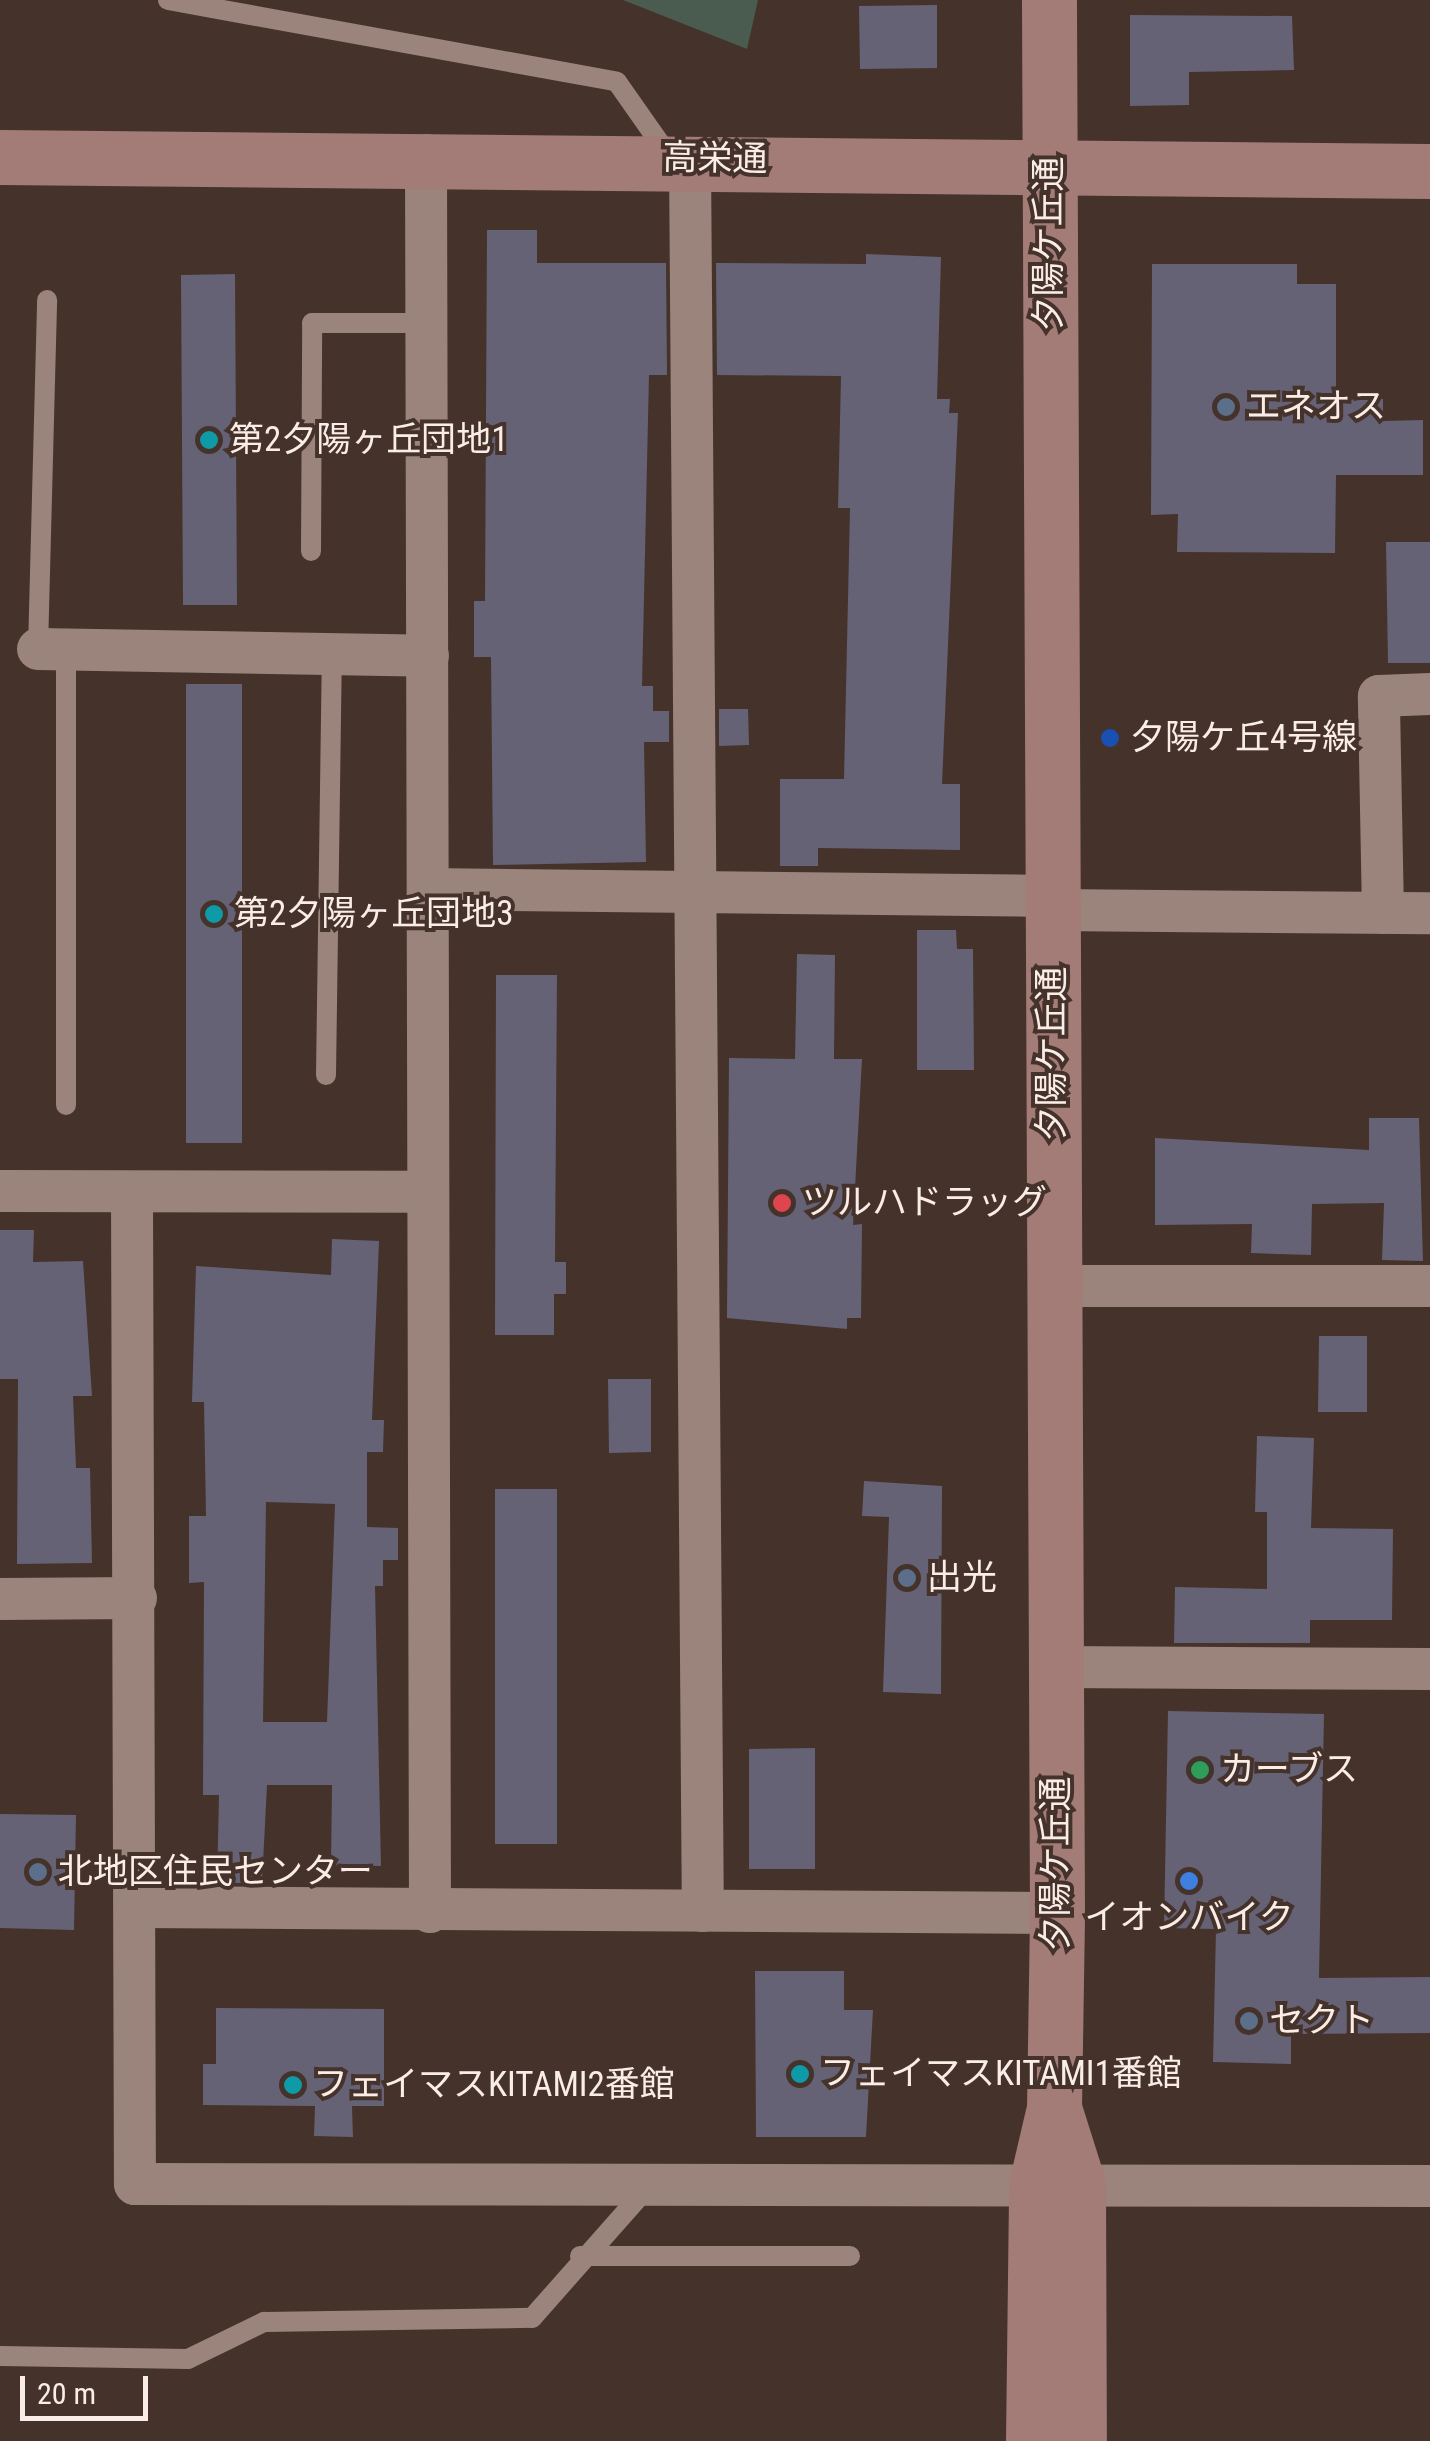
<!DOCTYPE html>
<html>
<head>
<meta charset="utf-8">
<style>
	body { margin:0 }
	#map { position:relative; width:1430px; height:2441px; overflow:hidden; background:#45322b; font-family:"Roboto Condensed","Noto Sans JP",sans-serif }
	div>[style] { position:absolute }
	.green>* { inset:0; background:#4a5c4f }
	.building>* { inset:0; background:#656275 }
	.lane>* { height:20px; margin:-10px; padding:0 10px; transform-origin:10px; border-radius:10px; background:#9a847b }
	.street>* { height:42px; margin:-21px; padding:0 21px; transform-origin:21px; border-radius:21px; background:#9a847b }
	.secondary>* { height:55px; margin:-27.5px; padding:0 27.5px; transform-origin:27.5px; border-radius:27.5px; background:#a37c77 }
	.dots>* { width:28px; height:28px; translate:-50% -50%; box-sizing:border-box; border:5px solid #45322b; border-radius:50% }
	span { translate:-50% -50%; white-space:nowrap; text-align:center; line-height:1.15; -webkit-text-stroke:8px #45322b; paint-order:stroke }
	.street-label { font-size:35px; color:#faede8 }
	.poi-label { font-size:35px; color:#faede8 }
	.left { translate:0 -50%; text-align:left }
	.scale { position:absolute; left:20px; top:2376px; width:128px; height:45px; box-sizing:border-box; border:5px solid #faede8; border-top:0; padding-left:12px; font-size:30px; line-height:35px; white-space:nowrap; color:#faede8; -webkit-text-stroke:8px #45322b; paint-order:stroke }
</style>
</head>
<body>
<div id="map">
	<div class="green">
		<i style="clip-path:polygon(623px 0,758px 0,747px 49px)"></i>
	</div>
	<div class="building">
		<i style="clip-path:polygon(937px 5px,937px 68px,860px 69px,859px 6px)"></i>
		<i style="clip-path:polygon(1130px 15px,1292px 16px,1294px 70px,1189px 72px,1189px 105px,1130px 106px)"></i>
		<i style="clip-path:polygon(487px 230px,537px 230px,537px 263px,666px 263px,667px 375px,649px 375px,642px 686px,653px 686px,653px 711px,669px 711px,669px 742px,644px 742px,646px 862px,493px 865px,491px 657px,474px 657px,474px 601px,485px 601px)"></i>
		<i style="clip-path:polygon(866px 254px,941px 257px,937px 399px,950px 399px,949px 413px,958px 413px,942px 784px,960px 784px,960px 850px,818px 848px,818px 866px,780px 866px,780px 779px,844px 779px,850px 508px,838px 508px,841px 376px,717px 375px,716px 263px,866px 264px)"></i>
		<i style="clip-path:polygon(1152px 264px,1297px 264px,1297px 284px,1336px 284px,1336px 400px,1383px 399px,1383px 421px,1423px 420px,1423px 475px,1336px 475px,1335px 553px,1177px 552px,1178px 514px,1151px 515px)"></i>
		<i style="clip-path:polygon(235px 274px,237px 605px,183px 605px,181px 275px)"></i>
		<i style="clip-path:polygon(1386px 542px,1430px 542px,1430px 663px,1388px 663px)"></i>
		<i style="clip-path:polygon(186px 684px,242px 684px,242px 1143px,186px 1143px)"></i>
		<i style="clip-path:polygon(719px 709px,748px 709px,749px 745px,719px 746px)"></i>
		<i style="clip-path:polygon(917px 930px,956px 930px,957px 949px,973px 949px,974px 1070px,917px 1070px)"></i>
		<i style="clip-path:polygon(797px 954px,835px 955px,834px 1059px,862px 1059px,853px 1225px,862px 1224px,861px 1318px,847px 1318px,847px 1329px,727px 1318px,729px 1058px,795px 1059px)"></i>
		<i style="clip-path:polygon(496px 975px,557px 975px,555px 1262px,566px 1262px,566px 1294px,554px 1294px,554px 1335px,495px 1335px)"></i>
		<i style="clip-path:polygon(1369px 1118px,1419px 1118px,1423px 1261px,1382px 1260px,1384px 1203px,1312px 1204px,1311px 1255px,1251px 1253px,1252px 1224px,1155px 1225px,1155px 1138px,1369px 1150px)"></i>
		<i style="clip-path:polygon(0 1230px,34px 1230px,33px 1262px,83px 1261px,92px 1396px,73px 1396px,76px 1468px,90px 1468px,92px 1563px,17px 1564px,18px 1379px,0 1379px)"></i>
		<i style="clip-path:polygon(evenodd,332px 1239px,379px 1241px,372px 1420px,384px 1420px,383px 1452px,367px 1452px,367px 1527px,398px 1528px,398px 1560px,383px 1560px,383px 1586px,375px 1586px,381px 1866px,331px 1865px,332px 1785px,267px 1785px,262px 1883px,217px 1883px,219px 1795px,203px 1795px,204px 1582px,189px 1583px,189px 1516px,206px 1516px,204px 1402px,192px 1402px,196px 1266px,331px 1275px,332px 1239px,266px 1502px,335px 1504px,327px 1722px,263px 1722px,266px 1502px)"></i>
		<i style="clip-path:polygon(1319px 1336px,1367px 1336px,1367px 1412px,1318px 1412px)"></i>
		<i style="clip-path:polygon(608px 1379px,651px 1379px,651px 1452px,609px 1453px)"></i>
		<i style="clip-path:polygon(1257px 1436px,1314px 1438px,1311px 1528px,1393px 1529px,1392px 1620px,1310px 1620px,1310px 1643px,1174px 1643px,1175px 1587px,1267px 1589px,1267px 1512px,1255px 1512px)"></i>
		<i style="clip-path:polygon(864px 1481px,942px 1486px,941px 1694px,883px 1692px,889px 1517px,862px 1516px)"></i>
		<i style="clip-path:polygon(495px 1489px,557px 1489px,557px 1844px,495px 1844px)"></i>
		<i style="clip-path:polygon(1168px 1711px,1324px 1714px,1319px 1978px,1430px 1977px,1430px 2033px,1291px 2034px,1291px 2064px,1213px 2062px,1216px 1929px,1164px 1928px)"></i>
		<i style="clip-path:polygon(815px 1748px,815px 1869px,749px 1869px,749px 1749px)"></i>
		<i style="clip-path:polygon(0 1814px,76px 1815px,74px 1930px,0 1928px)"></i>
		<i style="clip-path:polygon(755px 1971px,844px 1971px,844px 2010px,873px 2010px,866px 2137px,756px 2137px)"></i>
		<i style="clip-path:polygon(216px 2008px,384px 2009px,384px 2106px,352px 2106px,353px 2137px,314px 2136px,315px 2106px,203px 2105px,203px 2064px,216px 2064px)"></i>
	</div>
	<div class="lane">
		<i style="left:168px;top:0;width:456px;rotate:10.3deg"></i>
		<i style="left:617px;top:82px;width:90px;rotate:54.9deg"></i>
		<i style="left:311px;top:551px;width:228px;rotate:-89.7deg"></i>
		<i style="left:312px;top:323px;width:114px"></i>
		<i style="left:38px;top:649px;width:349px;rotate:-88.5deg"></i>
		<i style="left:66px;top:649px;width:456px;rotate:90deg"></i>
		<i style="left:326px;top:1075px;width:422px;rotate:-89.2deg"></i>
		<i style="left:580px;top:2256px;width:270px"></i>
		<i style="left:0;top:2356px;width:188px;rotate:0.9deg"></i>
		<i style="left:188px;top:2359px;width:85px;rotate:-26deg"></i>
		<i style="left:264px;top:2322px;width:268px;rotate:-0.9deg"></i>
		<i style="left:532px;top:2318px;width:172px;rotate:-48.5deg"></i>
	</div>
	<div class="street">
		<i style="left:426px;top:155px;width:1757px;rotate:89.87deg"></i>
		<i style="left:690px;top:158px;width:1753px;rotate:89.58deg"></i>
		<i style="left:38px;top:649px;width:390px;rotate:1deg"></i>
		<i style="left:428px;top:889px;width:624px;rotate:0.64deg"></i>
		<i style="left:1052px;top:910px;width:378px;rotate:0.5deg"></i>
		<i style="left:1383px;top:913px;width:217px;rotate:-91.1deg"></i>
		<i style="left:1379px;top:696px;width:51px;rotate:-2.2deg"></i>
		<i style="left:0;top:1191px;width:428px;rotate:0.1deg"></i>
		<i style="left:132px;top:1192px;width:992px;rotate:89.83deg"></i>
		<i style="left:135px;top:2184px;width:1295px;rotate:0.09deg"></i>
		<i style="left:1053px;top:1286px;width:377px"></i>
		<i style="left:0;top:1599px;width:136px;rotate:-0.4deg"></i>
		<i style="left:1054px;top:1667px;width:376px;rotate:0.3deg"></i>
		<i style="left:137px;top:1907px;width:920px;rotate:0.37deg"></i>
	</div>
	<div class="secondary">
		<i style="left:0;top:157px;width:1430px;rotate:0.56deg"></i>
		<i style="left:1054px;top:2108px;width:80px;rotate:72.5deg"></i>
		<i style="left:1078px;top:2184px;width:257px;rotate:89.8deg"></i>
		<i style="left:1033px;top:2441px;width:256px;rotate:-89.3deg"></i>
		<i style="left:1036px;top:2185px;width:79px;rotate:-76.8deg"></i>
		<i style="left:1054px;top:2108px;width:195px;rotate:-89.1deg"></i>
		<i style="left:1057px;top:1913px;width:1913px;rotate:-90.24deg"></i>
	</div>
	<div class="dots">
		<i style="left:1226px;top:407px;background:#5c6f8a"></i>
		<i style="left:209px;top:440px;background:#0f9aa8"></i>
		<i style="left:1110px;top:738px;background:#1a4fb4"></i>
		<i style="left:214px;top:914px;background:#0f9aa8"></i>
		<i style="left:782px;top:1203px;background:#e0444e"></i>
		<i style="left:907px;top:1578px;background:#5c6f8a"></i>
		<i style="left:1200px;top:1770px;background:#2e9e5b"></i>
		<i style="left:38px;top:1872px;background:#5c6f8a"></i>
		<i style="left:1189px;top:1881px;background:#3f7fe0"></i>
		<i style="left:1249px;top:2021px;background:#5c6f8a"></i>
		<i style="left:800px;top:2074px;background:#0f9aa8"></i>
		<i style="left:293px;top:2085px;background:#0f9aa8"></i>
	</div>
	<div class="street-label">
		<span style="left:715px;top:159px;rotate:1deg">高栄通</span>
		<span style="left:1049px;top:244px;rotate:-90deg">夕陽ケ丘通</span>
		<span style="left:1052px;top:1054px;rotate:-90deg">夕陽ケ丘通</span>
		<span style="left:1056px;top:1864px;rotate:-90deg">夕陽ケ丘通</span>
	</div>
	<div class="poi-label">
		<span class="left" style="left:1246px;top:407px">エネオス</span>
		<span class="left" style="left:229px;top:440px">第2夕陽ヶ丘団地1</span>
		<span class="left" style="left:1130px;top:738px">夕陽ケ丘4号線</span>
		<span class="left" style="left:234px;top:914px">第2夕陽ヶ丘団地3</span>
		<span class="left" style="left:802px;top:1203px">ツルハドラッグ</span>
		<span class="left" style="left:927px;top:1578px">出光</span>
		<span class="left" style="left:1220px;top:1770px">カーブス</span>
		<span class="left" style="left:58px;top:1872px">北地区住民センター</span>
		<span style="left:1189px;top:1918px">イオンバイク</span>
		<span class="left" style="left:1269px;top:2021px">セクト</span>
		<span class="left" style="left:820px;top:2074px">フェイマスKITAMI1番館</span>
		<span class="left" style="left:313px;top:2085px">フェイマスKITAMI2番館</span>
	</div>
	<div class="scale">20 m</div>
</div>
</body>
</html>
